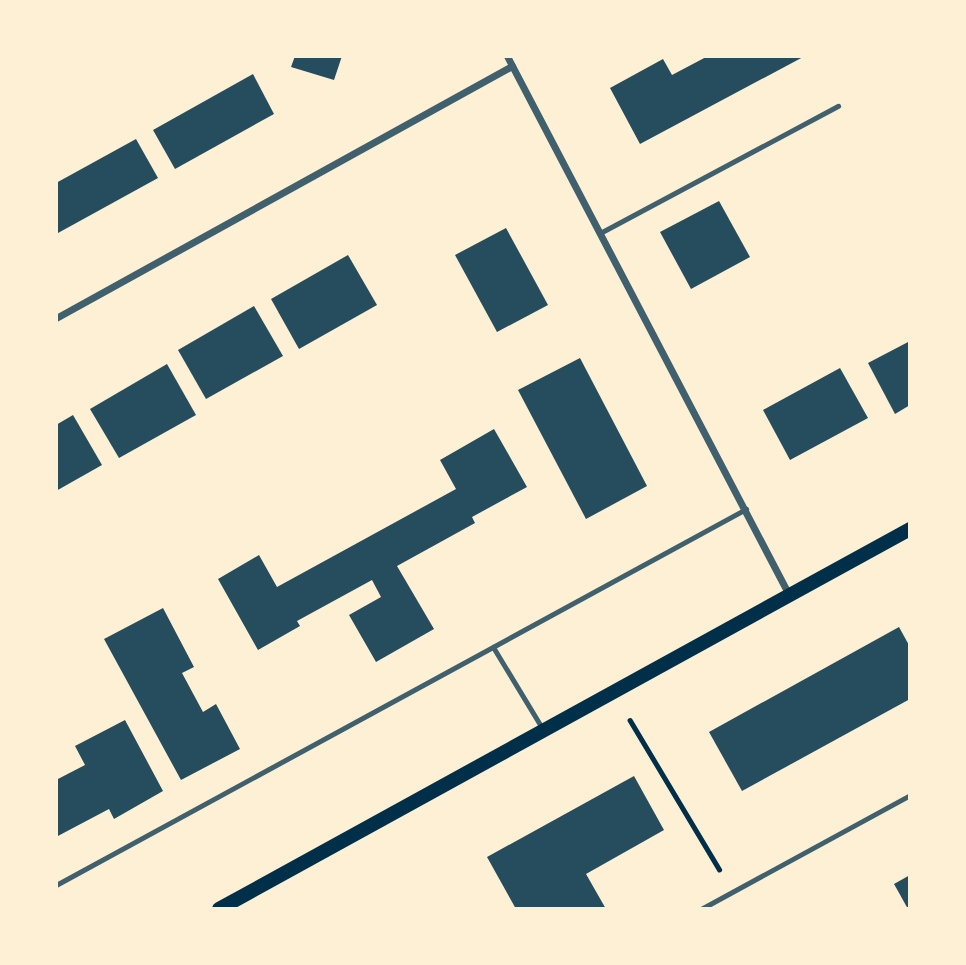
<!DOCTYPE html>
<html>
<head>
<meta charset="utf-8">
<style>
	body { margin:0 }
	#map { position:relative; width:966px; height:965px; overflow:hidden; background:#fdf0d5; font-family:Barlow,sans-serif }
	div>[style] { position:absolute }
	.building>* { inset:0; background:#264d5e }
	.path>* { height:4.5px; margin:-2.25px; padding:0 2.25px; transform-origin:2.25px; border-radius:2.25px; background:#003049 }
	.service>* { height:5px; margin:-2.5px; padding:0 2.5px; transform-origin:2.5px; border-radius:2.5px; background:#3f606c }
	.minor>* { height:7px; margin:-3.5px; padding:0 3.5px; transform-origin:3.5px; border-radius:3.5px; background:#3f606c }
	.secondary>* { height:14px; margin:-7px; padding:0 7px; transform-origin:7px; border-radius:7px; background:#003049 }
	span { translate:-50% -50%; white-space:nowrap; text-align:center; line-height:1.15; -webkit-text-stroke:6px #fdf0d5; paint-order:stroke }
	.frame { position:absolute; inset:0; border:58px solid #fdf0d5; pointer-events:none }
</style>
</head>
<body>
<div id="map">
	<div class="building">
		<i style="clip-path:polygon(295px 56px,342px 56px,334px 80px,291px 67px)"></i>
		<i style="clip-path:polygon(708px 56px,805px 56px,640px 144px,610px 88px,663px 59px,672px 75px)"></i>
		<i style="clip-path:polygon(253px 74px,274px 114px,175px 169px,153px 130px)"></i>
		<i style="clip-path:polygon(136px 139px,158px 178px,58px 233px,56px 183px)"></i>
		<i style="clip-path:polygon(719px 201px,750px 257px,691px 289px,660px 232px)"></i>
		<i style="clip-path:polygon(506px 228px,548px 305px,497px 332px,455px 255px)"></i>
		<i style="clip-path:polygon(348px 255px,377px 305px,299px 349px,271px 299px)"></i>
		<i style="clip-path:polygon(254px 306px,283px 356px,206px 399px,178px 350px)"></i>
		<i style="clip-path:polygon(910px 341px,910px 405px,895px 414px,868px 363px)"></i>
		<i style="clip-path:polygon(580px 358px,647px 486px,586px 519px,518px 390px)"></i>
		<i style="clip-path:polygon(167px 364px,196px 415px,119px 458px,90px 409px)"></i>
		<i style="clip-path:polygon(840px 368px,868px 418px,790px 460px,763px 410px)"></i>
		<i style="clip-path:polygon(73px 415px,102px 465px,56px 491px,56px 425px)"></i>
		<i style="clip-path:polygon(494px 429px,527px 487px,472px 517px,475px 523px,397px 566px,434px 629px,376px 662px,349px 615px,381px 597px,372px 580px,297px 621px,300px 626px,258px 650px,218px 579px,259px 555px,277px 587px,456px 489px,440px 460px)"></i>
		<i style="clip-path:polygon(163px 608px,194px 667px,182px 673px,203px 712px,216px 704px,240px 749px,181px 780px,104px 639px)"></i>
		<i style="clip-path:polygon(899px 627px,910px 647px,910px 699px,742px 791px,709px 732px)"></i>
		<i style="clip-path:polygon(125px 720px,163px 791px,114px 819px,109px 809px,56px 837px,56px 780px,85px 765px,75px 746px)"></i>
		<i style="clip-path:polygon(634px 776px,664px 830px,586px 874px,606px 909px,516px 909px,487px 857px)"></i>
		<i style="clip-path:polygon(910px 875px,910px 909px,908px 909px,894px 884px)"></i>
	</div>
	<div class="path">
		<i style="left:630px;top:720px;width:174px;rotate:59.1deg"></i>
	</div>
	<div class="service">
		<i style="left:600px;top:233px;width:270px;rotate:-28.1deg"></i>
		<i style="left:493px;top:647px;width:95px;rotate:58.8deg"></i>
		<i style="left:56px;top:885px;width:786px;rotate:-28.59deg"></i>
		<i style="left:701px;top:909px;width:238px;rotate:-28.6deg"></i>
	</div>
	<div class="minor">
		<i style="left:507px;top:56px;width:608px;rotate:62.38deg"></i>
		<i style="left:56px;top:318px;width:521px;rotate:-28.93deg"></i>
	</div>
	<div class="secondary">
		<i style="left:219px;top:909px;width:789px;rotate:-28.81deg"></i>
	</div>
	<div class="frame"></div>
</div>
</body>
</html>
